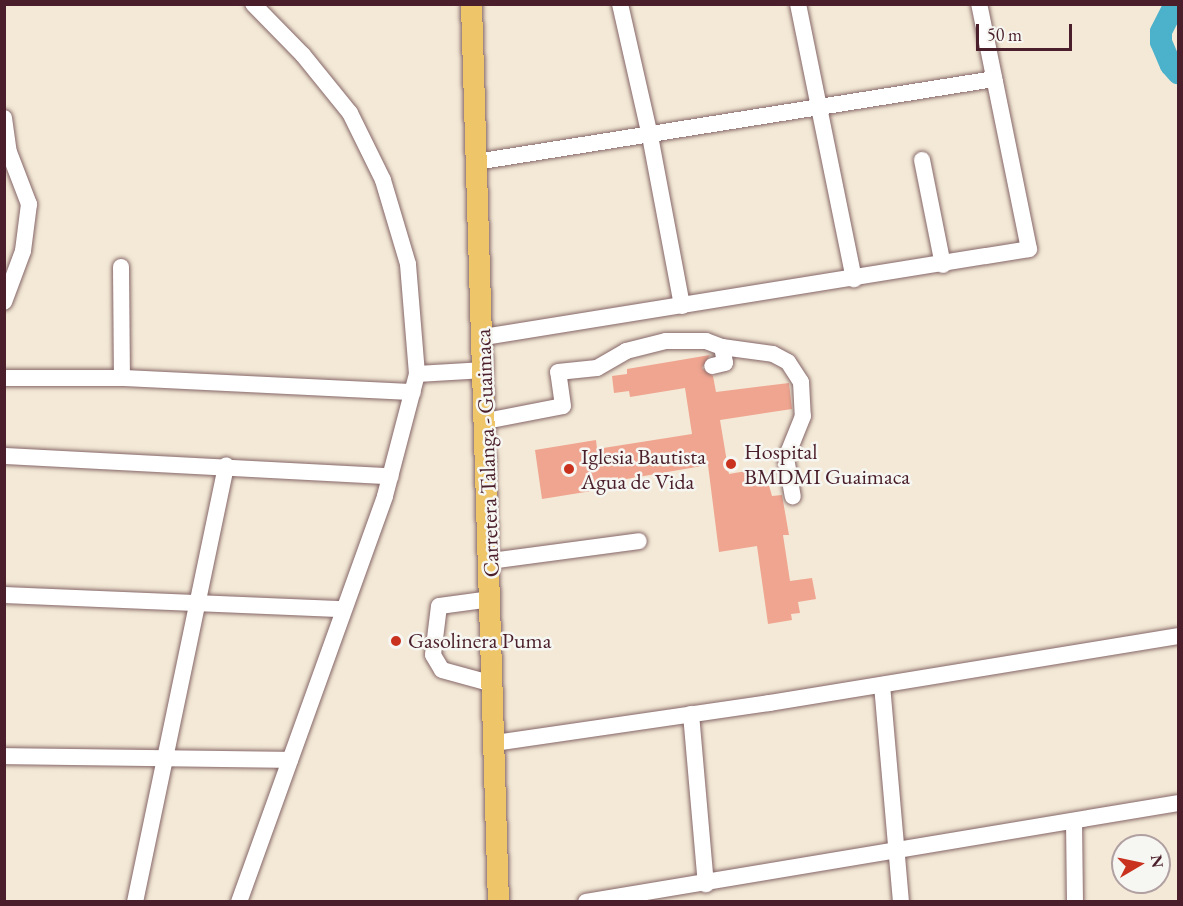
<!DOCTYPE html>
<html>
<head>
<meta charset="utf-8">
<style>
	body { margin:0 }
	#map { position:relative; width:1183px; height:906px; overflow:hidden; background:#f3e9d6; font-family:"EB Garamond",serif }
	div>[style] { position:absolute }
	.river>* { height:22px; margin:-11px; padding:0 11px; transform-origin:11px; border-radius:11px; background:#4cb1cb }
	.building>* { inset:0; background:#efa590 }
	.roads { filter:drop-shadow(0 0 2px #856667) drop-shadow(0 0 2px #856667) }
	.minor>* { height:16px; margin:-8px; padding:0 8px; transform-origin:8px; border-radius:8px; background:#fff }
	.major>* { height:21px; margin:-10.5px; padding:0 10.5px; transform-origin:10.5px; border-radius:10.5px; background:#eec569 }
	.dots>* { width:16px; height:16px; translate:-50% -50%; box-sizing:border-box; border:3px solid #f6f6f2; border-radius:50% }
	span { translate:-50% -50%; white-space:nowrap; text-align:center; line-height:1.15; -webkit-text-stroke:5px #f6f6f2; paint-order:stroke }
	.poi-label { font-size:22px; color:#4a1f2b }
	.left { translate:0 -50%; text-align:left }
	.street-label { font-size:22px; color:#4a1f2b }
	.frame { position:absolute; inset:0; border:6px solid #4a1f2b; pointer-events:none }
	.north { position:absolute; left:1111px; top:834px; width:60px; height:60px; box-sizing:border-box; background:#f6f6f2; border:2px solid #b1a0a2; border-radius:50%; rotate:81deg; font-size:16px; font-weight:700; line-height:24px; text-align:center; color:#4a1f2b }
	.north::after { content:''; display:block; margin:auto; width:21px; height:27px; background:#c8321e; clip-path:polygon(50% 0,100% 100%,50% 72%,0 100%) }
	.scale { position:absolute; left:976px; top:24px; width:96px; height:27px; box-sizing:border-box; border:3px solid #4a1f2b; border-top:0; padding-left:8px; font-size:18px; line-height:21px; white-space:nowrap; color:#4a1f2b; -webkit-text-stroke:4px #f6f6f2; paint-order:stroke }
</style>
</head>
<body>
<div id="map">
	<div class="river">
		<i style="left:1175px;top:4px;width:31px;rotate:117deg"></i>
		<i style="left:1161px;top:32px;width:10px;rotate:90deg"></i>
		<i style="left:1161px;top:42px;width:25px;rotate:67deg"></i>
		<i style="left:1171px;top:65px;width:11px;rotate:49deg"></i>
	</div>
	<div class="building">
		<i style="clip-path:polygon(710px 355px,702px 368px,713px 376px,716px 392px,789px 383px,792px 409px,720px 420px,729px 474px,764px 468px,772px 496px,782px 495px,789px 535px,783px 535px,790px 581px,812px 578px,816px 599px,798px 602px,800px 613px,791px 614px,792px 620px,768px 624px,757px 546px,719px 552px,708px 465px,603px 483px,604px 489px,542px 499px,535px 450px,596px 440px,597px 449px,692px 434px,685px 388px,630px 397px,629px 391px,614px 393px,612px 376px,627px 374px,627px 369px)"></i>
	</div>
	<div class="roads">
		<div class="minor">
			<i style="left:620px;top:4px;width:135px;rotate:77.2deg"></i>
			<i style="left:650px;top:136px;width:173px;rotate:79.3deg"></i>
			<i style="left:798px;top:4px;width:281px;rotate:78.5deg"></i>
			<i style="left:4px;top:118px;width:34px;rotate:82deg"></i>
			<i style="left:9px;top:152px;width:56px;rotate:69deg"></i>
			<i style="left:29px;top:204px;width:47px;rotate:97.3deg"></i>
			<i style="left:23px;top:251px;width:54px;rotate:110.4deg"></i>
			<i style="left:922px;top:160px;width:107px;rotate:78.7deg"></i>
			<i style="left:476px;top:162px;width:525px;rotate:-9.1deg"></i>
			<i style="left:121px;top:267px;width:111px;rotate:89.5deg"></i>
			<i style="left:122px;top:378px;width:291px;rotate:2.8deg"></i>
			<i style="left:484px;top:337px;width:552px;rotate:-9.17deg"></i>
			<i style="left:1029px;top:249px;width:250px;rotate:-101.5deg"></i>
			<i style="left:722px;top:347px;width:51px;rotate:7.8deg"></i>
			<i style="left:773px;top:354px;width:17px;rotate:28deg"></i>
			<i style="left:788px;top:362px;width:24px;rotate:57deg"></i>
			<i style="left:801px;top:382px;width:34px;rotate:87deg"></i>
			<i style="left:803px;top:416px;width:45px;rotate:112deg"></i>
			<i style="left:786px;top:458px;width:39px;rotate:80deg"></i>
			<i style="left:417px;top:374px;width:68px;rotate:-3.4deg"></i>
			<i style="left:4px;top:378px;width:118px"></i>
			<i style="left:486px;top:421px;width:78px;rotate:-11deg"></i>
			<i style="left:563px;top:406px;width:34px;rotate:-98deg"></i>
			<i style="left:558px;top:372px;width:39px;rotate:-6deg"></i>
			<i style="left:597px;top:368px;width:34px;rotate:-30deg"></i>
			<i style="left:626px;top:351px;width:41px;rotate:-14deg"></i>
			<i style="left:666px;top:341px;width:40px"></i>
			<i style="left:706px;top:341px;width:17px;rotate:21deg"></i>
			<i style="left:722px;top:347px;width:16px;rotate:79deg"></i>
			<i style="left:725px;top:363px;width:13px;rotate:167deg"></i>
			<i style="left:4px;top:456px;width:387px;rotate:3deg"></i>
			<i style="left:490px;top:561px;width:150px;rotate:-7.6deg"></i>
			<i style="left:4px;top:595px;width:340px;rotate:2.4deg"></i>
			<i style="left:491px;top:599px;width:52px;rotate:172.3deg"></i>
			<i style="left:439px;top:606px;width:49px;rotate:97deg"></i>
			<i style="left:433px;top:655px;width:17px;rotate:59deg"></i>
			<i style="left:442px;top:670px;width:53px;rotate:15.4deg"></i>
			<i style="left:882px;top:685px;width:218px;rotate:85deg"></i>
			<i style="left:691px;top:714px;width:171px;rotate:85deg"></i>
			<i style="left:495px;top:743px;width:277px;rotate:-8.3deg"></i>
			<i style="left:769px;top:703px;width:414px;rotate:-9.3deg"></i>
			<i style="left:4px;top:756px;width:286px;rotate:0.8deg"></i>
			<i style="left:1074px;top:821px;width:81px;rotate:89.3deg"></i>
			<i style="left:135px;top:902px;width:446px;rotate:-78.2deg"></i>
			<i style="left:239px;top:902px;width:431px;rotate:-70.2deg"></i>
			<i style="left:385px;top:496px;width:126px;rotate:-75.3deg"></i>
			<i style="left:417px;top:374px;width:110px;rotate:-94.7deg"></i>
			<i style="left:408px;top:264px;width:88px;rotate:-106.6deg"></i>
			<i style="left:383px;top:180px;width:75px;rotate:-116.2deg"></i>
			<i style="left:350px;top:113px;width:75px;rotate:-129deg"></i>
			<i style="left:303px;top:55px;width:71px;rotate:-134.4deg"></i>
			<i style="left:586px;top:902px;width:600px;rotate:-9.49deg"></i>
		</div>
		<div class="major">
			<i style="left:471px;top:4px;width:898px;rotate:88.28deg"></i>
		</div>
	</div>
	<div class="dots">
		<i style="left:731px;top:464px;background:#c8321e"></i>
		<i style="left:569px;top:469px;background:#c8321e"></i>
		<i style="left:396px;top:641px;background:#c8321e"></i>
	</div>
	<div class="poi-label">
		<span class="left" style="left:744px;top:464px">Hospital<br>BMDMI Guaimaca</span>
		<span class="left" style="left:581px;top:469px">Iglesia Bautista<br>Agua de Vida</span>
		<span class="left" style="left:408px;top:641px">Gasolinera Puma</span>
	</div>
	<div class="street-label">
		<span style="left:487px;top:453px;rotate:-92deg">Carretera Talanga - Guaimaca</span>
	</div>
	<div class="frame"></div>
	<div class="north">N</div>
	<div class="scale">50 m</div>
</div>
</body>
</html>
